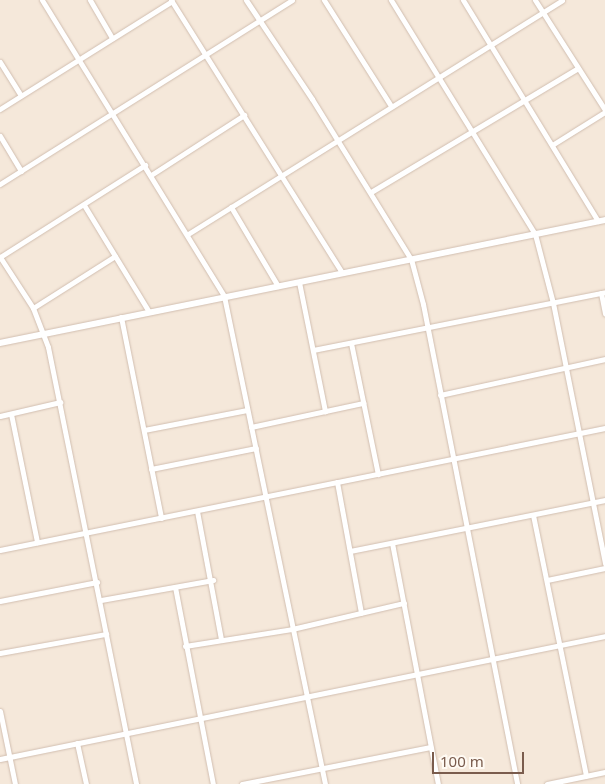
<!DOCTYPE html>
<html>
<head>
<meta charset="utf-8">
<style>
	body { margin:0 }
	#map { position:relative; width:605px; height:784px; overflow:hidden; background:#fdf6ec; font-family:"Noto Sans",sans-serif }
	div>[style] { position:absolute }
	.residential>* { inset:0; background:#f5e8da }
	.roads { filter:drop-shadow(0 0 1px #d1beb0) drop-shadow(0 0 1px #d1beb0) }
	.minor>* { height:5px; margin:-2.5px; padding:0 2.5px; transform-origin:2.5px; border-radius:2.5px; background:#fff }
	.tertiary>* { height:6px; margin:-3px; padding:0 3px; transform-origin:3px; border-radius:3px; background:#fff }
	span { translate:-50% -50%; white-space:nowrap; text-align:center; line-height:1.15; -webkit-text-stroke:4px #fffaf3; paint-order:stroke }
	.scale { position:absolute; left:432px; top:752px; width:92px; height:22px; box-sizing:border-box; border:2px solid #7a5c4d; border-top:0; padding-left:6px; font-size:15px; line-height:18px; white-space:nowrap; color:#7a5c4d; -webkit-text-stroke:4px #fffaf3; paint-order:stroke }
</style>
</head>
<body>
<div id="map">
	<div class="residential">
		<i style="clip-path:polygon(0 0,605px 0,605px 784px,0 784px)"></i>
	</div>
	<div class="roads">
		<div class="minor">
			<i style="left:42px;top:0;width:347px;rotate:58.4deg"></i>
			<i style="left:224px;top:296px;width:498px;rotate:78.3deg"></i>
			<i style="left:90px;top:0;width:44px;rotate:59.9deg"></i>
			<i style="left:171px;top:0;width:322px;rotate:57.9deg"></i>
			<i style="left:246px;top:0;width:119px;rotate:56.3deg"></i>
			<i style="left:312px;top:99px;width:188px;rotate:58.3deg"></i>
			<i style="left:411px;top:259px;width:47px;rotate:75.1deg"></i>
			<i style="left:423px;top:304px;width:489px;rotate:78.9deg"></i>
			<i style="left:324px;top:0;width:125px;rotate:57.7deg"></i>
			<i style="left:391px;top:0;width:275px;rotate:58.4deg"></i>
			<i style="left:535px;top:234px;width:71px;rotate:75.4deg"></i>
			<i style="left:553px;top:303px;width:266px;rotate:78.7deg"></i>
			<i style="left:463px;top:0;width:259px;rotate:58.6deg"></i>
			<i style="left:535px;top:0;width:130px;rotate:57.5deg"></i>
			<i style="left:0;top:62px;width:39px;rotate:58deg"></i>
			<i style="left:0;top:109px;width:203px;rotate:-32.1deg"></i>
			<i style="left:0;top:136px;width:41px;rotate:59deg"></i>
			<i style="left:552px;top:145px;width:62px;rotate:-31.9deg"></i>
			<i style="left:151px;top:175px;width:111px;rotate:-32.8deg"></i>
			<i style="left:0;top:184px;width:345px;rotate:-32.2deg"></i>
			<i style="left:371px;top:192px;width:241px;rotate:-30.9deg"></i>
			<i style="left:84px;top:205px;width:125px;rotate:58.7deg"></i>
			<i style="left:231px;top:207px;width:92px;rotate:59.3deg"></i>
			<i style="left:188px;top:234px;width:441px;rotate:-32deg"></i>
			<i style="left:0;top:257px;width:61px;rotate:57.1deg"></i>
			<i style="left:33px;top:308px;width:42px;rotate:69deg"></i>
			<i style="left:48px;top:347px;width:446px;rotate:78.6deg"></i>
			<i style="left:0;top:257px;width:172px;rotate:-32.4deg"></i>
			<i style="left:299px;top:282px;width:132px;rotate:78.6deg"></i>
			<i style="left:601px;top:293px;width:21px;rotate:79deg"></i>
			<i style="left:33px;top:308px;width:97px;rotate:-32.4deg"></i>
			<i style="left:121px;top:317px;width:205px;rotate:78.7deg"></i>
			<i style="left:351px;top:343px;width:134px;rotate:78.4deg"></i>
			<i style="left:313px;top:350px;width:298px;rotate:-11.2deg"></i>
			<i style="left:440px;top:395px;width:169px;rotate:-12.3deg"></i>
			<i style="left:11px;top:414px;width:131px;rotate:78.5deg"></i>
			<i style="left:0;top:416px;width:62px;rotate:-13.1deg"></i>
			<i style="left:251px;top:427px;width:115px;rotate:-12.1deg"></i>
			<i style="left:144px;top:430px;width:105px;rotate:-11deg"></i>
			<i style="left:151px;top:469px;width:107px;rotate:-11.3deg"></i>
			<i style="left:337px;top:482px;width:133px;rotate:79.6deg"></i>
			<i style="left:197px;top:511px;width:130px;rotate:79.4deg"></i>
			<i style="left:533px;top:515px;width:266px;rotate:78.5deg"></i>
			<i style="left:392px;top:543px;width:245px;rotate:79.2deg"></i>
			<i style="left:0;top:550px;width:617px;rotate:-11.4deg"></i>
			<i style="left:350px;top:551px;width:260px;rotate:-11.3deg"></i>
			<i style="left:547px;top:580px;width:59px;rotate:-11.7deg"></i>
			<i style="left:175px;top:587px;width:201px;rotate:79.1deg"></i>
			<i style="left:101px;top:600px;width:114px;rotate:-10.1deg"></i>
			<i style="left:0;top:601px;width:99px;rotate:-11.1deg"></i>
			<i style="left:185px;top:646px;width:108px;rotate:-9deg"></i>
			<i style="left:292px;top:629px;width:115px;rotate:-13.1deg"></i>
			<i style="left:0;top:653px;width:108px;rotate:-10.2deg"></i>
			<i style="left:0;top:711px;width:75px;rotate:78.4deg"></i>
			<i style="left:77px;top:743px;width:42px;rotate:77.6deg"></i>
			<i style="left:0;top:759px;width:617px;rotate:-11.49deg"></i>
			<i style="left:242px;top:784px;width:192px;rotate:-11.1deg"></i>
			<i style="left:547px;top:784px;width:59px;rotate:-11.7deg"></i>
		</div>
		<div class="tertiary">
			<i style="left:0;top:343px;width:617px;rotate:-11.49deg"></i>
		</div>
	</div>
	<div class="scale">100 m</div>
</div>
</body>
</html>
